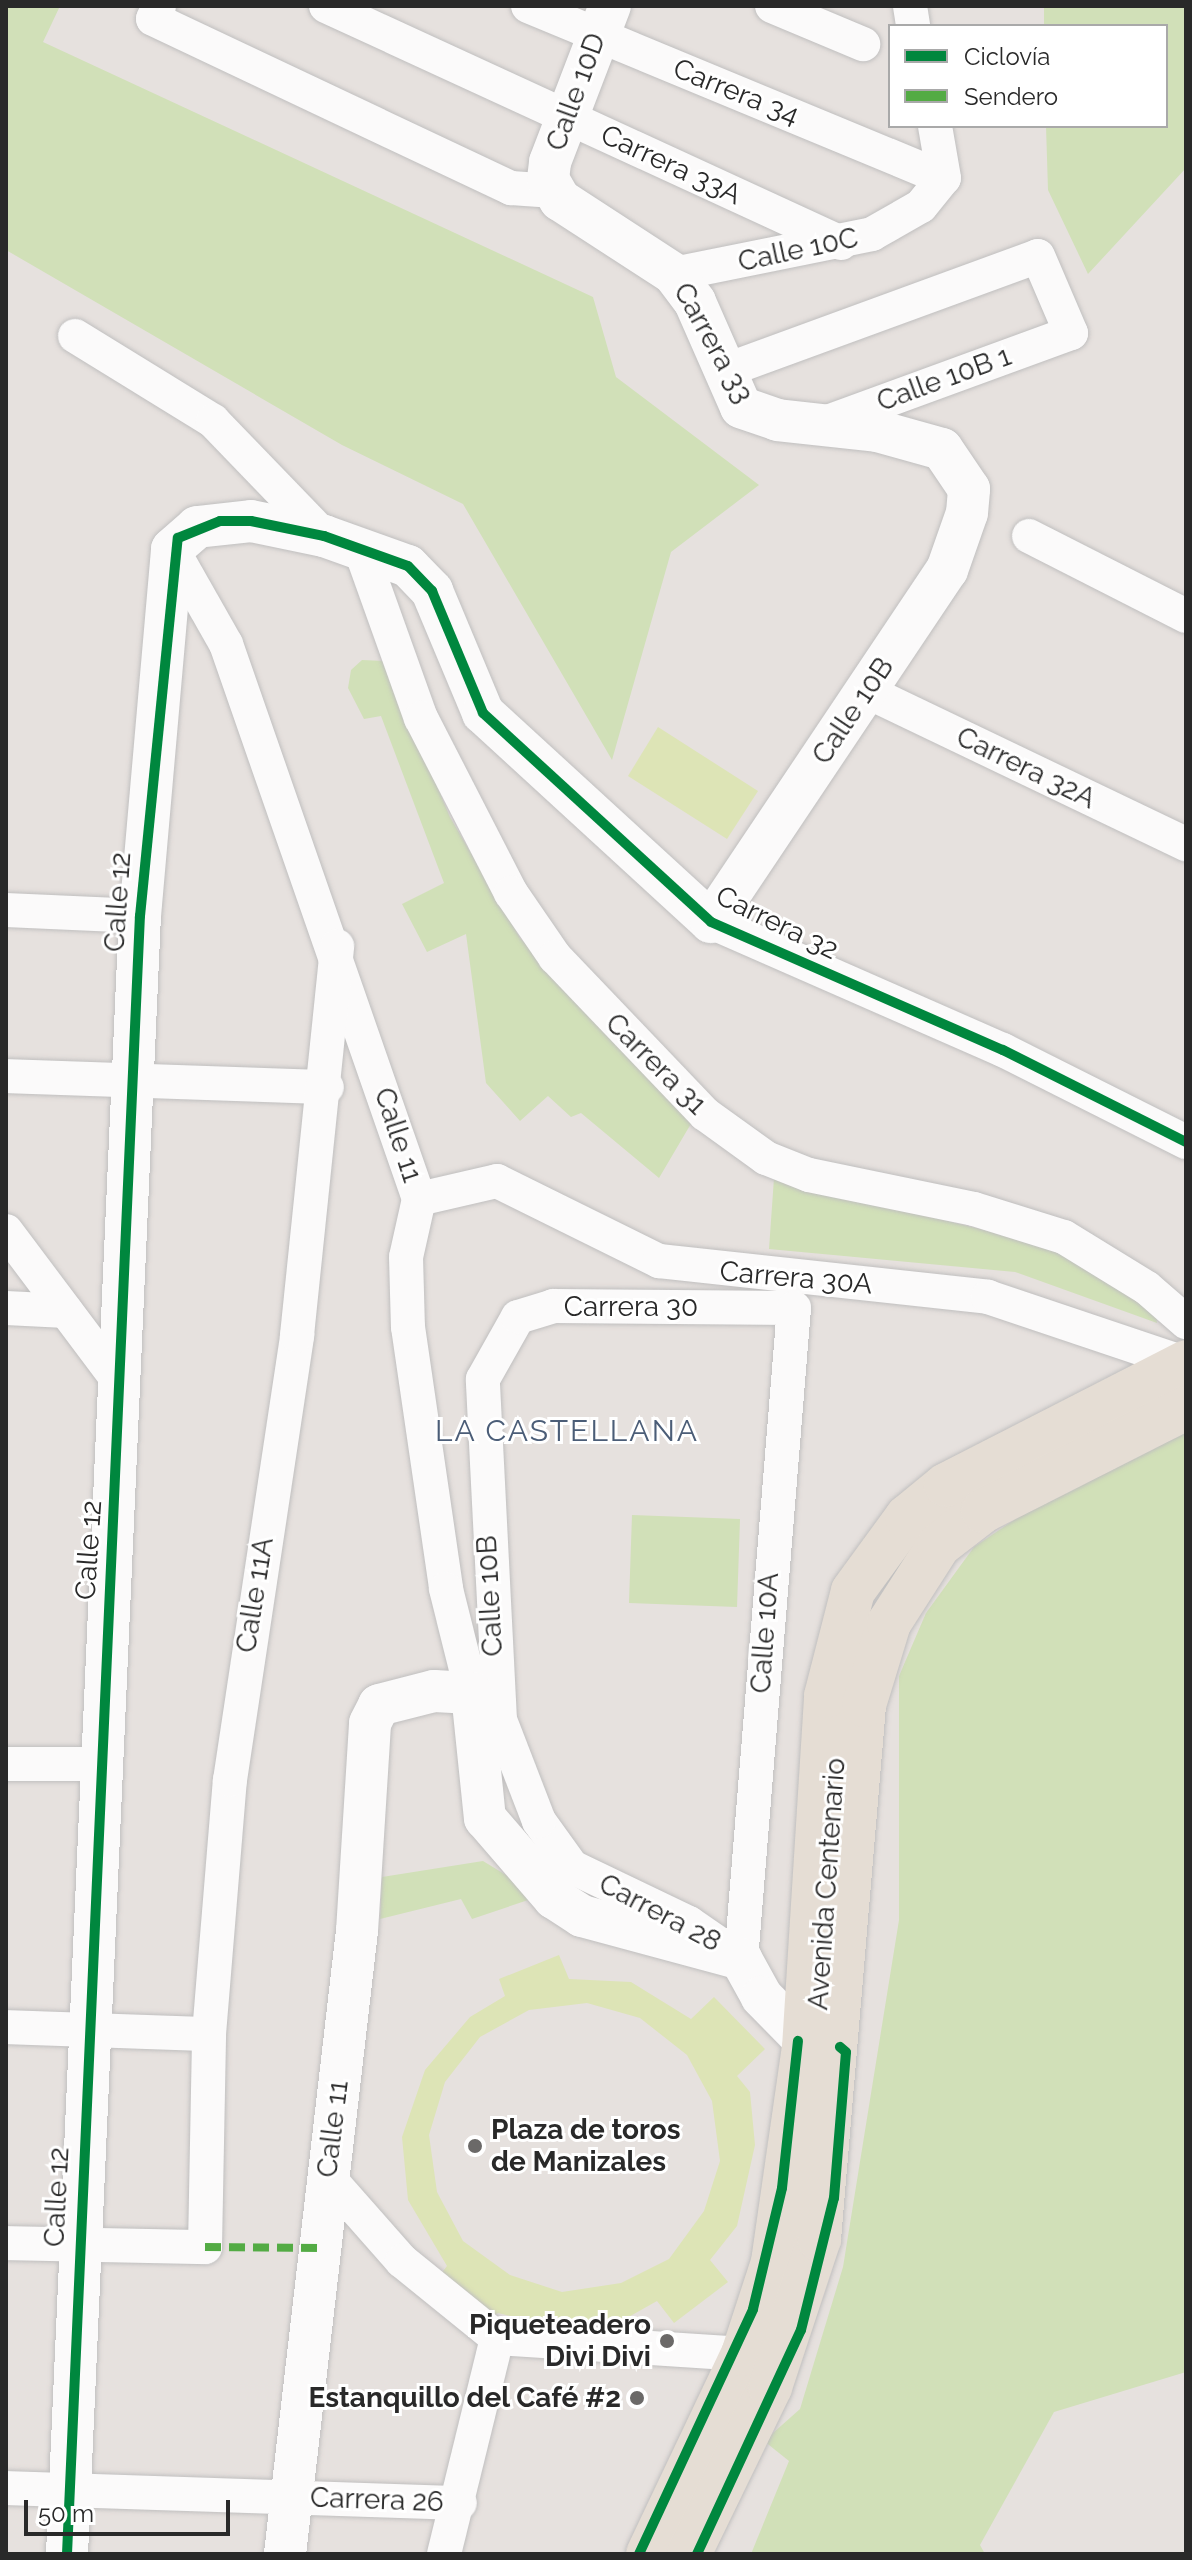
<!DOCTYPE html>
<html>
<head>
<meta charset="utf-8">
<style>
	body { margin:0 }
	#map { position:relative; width:1192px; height:2560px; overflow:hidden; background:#e6e1de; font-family:Raleway,sans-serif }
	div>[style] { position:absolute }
	.green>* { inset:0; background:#d1e0b8 }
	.pitch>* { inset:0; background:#dde4b6 }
	.roads { filter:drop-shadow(0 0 2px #c0bfbf) drop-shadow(0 0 2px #c0bfbf) }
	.minor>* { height:34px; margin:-17px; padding:0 17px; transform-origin:17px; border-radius:17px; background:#fbfafa }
	.tertiary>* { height:42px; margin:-21px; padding:0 21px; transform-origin:21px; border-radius:21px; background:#fbfafa }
	.primary>* { height:44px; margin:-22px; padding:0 22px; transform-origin:22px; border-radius:22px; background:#e5ddd4 }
	.quiet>* { height:8px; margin-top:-4px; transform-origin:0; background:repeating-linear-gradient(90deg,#53ab44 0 16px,transparent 0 24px) }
	.cycleway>* { height:10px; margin:-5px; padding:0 5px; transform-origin:5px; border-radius:5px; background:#00873e }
	.dots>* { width:22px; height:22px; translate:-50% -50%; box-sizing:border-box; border:4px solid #fff; border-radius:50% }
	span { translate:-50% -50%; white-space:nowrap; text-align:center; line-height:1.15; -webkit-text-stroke:6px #fff; paint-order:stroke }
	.street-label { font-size:28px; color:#292929 }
	.poi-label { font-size:28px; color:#292929; font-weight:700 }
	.left { translate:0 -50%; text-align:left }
	.right { translate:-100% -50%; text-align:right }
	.neighbourhood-label { font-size:30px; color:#4b5d77; letter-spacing:2px }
	.frame { position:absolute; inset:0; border:8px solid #292929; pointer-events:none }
	.legend { position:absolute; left:888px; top:24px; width:280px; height:104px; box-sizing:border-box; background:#fff; border:2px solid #a9a9a9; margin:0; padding:10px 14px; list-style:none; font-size:24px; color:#292929 }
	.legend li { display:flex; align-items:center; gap:16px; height:40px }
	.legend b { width:40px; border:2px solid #a9a9a9 }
	.scale { position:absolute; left:24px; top:2500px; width:206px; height:36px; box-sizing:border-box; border:4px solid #292929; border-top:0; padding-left:10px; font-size:24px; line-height:28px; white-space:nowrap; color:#292929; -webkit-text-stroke:6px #fff; paint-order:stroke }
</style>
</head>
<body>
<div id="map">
	<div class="green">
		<i style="clip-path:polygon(6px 6px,60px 6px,43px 42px,593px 297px,616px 377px,759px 485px,671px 552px,612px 760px,463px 504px,342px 445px,6px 250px)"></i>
		<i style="clip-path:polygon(1044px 6px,1186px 6px,1186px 168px,1088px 274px,1048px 190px,1046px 126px,1166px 126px,1166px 26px,1044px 26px)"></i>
		<i style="clip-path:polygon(362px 660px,384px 661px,450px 817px,520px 938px,692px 1122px,659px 1178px,581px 1113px,571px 1117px,548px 1096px,520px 1121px,486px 1083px,466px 934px,427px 952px,402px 904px,444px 883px,381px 716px,364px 719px,348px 688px,351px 670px)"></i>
		<i style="clip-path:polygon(774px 1178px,1068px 1251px,1156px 1314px,1157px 1323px,1015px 1272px,769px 1249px)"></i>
		<i style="clip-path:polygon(1186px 1433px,1186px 2372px,1054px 2412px,980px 2545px,985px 2554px,751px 2554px,789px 2461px,764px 2441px,800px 2409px,843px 2267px,899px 1920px,899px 1676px,926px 1613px,974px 1547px,1057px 1491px)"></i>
		<i style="clip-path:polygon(632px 1515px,740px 1519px,737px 1607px,629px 1603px)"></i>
		<i style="clip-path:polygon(483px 1861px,540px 1896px,472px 1919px,461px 1899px,380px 1919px,382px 1877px)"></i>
	</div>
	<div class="pitch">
		<i style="clip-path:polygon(658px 727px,758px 791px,727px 839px,628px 776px)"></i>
		<i style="clip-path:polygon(evenodd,559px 1955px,569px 1979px,631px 1982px,691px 2019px,714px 1997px,765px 2049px,737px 2076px,750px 2092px,755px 2145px,737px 2226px,710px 2260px,728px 2282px,674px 2323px,657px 2301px,625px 2319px,556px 2327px,498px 2313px,485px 2323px,434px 2283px,447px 2266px,408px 2200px,402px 2137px,425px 2070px,470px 2017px,505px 1996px,499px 1979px,559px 1955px,587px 2003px,640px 2018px,687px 2055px,712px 2101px,720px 2161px,704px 2211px,669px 2259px,621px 2283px,562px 2292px,510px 2275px,463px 2241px,437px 2192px,429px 2135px,445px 2082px,480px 2037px,529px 2010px,587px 2003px)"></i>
	</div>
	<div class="roads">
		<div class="minor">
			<i style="left:159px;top:6px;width:14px;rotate:115deg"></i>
			<i style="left:153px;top:19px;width:396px;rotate:25.3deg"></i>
			<i style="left:511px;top:188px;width:43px;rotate:4deg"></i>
			<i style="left:326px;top:6px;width:567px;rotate:24.71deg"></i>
			<i style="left:528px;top:6px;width:450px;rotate:22.5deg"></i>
			<i style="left:772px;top:6px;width:99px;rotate:22.7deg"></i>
			<i style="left:910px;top:6px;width:20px;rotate:81deg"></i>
			<i style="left:674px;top:274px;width:202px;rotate:-11.4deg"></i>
			<i style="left:872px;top:234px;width:56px;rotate:-29.7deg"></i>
			<i style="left:921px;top:206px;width:36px;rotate:-51deg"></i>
			<i style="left:944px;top:178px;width:53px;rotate:-99.8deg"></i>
			<i style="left:75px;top:336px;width:162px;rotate:31.6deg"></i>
			<i style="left:213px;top:421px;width:160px;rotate:46deg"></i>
			<i style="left:724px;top:371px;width:334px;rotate:-20.1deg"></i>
			<i style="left:1038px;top:256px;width:84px;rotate:66.8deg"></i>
			<i style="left:1071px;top:333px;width:265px;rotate:159.9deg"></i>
			<i style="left:1029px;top:536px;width:176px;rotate:27deg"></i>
			<i style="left:360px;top:548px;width:181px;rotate:70.3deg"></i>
			<i style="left:421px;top:718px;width:197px;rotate:62.8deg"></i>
			<i style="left:511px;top:893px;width:78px;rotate:55.5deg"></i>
			<i style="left:555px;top:957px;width:217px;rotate:46.3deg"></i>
			<i style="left:705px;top:1114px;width:75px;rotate:35.8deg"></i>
			<i style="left:766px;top:1158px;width:46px;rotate:21.6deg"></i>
			<i style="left:809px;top:1175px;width:168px;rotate:11.6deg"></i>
			<i style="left:974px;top:1209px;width:94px;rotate:17.3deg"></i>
			<i style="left:1064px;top:1237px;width:97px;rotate:31.6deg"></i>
			<i style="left:1147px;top:1288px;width:52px;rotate:41.1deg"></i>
			<i style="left:172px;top:549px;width:109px;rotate:60.4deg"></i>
			<i style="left:226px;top:644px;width:588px;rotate:70.82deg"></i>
			<i style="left:419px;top:1199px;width:59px;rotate:102.6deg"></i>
			<i style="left:406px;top:1257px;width:70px;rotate:88.4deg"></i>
			<i style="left:408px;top:1327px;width:265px;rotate:81.7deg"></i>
			<i style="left:446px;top:1589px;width:107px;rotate:76deg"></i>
			<i style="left:866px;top:691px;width:355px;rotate:25.6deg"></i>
			<i style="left:6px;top:910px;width:134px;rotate:2.6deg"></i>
			<i style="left:711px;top:922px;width:319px;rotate:23.7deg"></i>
			<i style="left:1003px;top:1050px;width:205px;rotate:26.7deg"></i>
			<i style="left:6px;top:1076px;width:321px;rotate:2deg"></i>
			<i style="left:419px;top:1199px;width:80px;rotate:-13deg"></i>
			<i style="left:497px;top:1181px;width:181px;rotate:26.3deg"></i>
			<i style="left:659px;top:1261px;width:331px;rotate:6.2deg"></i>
			<i style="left:988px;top:1297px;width:207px;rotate:18.6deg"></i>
			<i style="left:6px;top:1231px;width:195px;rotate:53.1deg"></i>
			<i style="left:553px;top:1306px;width:241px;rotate:0.5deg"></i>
			<i style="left:794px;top:1308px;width:653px;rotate:94.65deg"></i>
			<i style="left:741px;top:1959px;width:63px;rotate:-145.3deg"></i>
			<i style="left:689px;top:1923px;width:130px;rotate:-154.4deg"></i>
			<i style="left:572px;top:1867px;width:57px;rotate:-125.7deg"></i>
			<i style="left:539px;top:1821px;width:108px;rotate:-111.1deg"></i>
			<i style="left:500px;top:1720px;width:341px;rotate:-92.9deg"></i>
			<i style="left:483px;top:1379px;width:71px;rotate:-60.6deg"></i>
			<i style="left:518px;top:1317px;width:37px;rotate:-17deg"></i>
			<i style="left:6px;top:1308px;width:60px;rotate:2.9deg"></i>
			<i style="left:6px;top:1764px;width:92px"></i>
			<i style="left:6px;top:2027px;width:203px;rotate:2deg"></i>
			<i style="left:327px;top:2176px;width:113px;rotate:48.6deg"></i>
			<i style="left:402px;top:2261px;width:122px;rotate:39deg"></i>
			<i style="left:497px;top:2338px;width:247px;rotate:3.7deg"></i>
			<i style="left:743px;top:2354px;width:22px;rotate:51deg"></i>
			<i style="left:6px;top:2243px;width:199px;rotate:1.2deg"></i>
			<i style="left:205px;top:2247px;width:213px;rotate:-88.9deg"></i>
			<i style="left:209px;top:2034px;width:255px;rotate:-85.3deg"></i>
			<i style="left:230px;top:1780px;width:450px;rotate:-81.4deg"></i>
			<i style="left:297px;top:1335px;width:391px;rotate:-84.1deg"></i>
			<i style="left:6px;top:2488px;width:454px;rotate:1.9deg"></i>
			<i style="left:444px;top:2554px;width:222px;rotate:-76.2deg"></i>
		</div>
		<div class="tertiary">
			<i style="left:67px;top:2554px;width:1640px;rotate:-87.45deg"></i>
			<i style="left:140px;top:916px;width:368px;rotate:-85deg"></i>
			<i style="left:172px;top:549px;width:33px;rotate:-41deg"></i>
			<i style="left:197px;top:527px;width:54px;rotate:-6.3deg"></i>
			<i style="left:251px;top:521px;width:75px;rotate:11.6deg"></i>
			<i style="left:324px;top:536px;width:89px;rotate:19.7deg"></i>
			<i style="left:408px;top:566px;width:35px;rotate:46deg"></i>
			<i style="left:432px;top:591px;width:132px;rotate:67.3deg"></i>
			<i style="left:483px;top:713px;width:309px;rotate:42.5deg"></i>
			<i style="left:711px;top:922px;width:424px;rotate:-56.2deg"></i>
			<i style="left:947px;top:570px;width:60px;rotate:-70.7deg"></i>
			<i style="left:967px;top:513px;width:24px;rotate:-85deg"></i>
			<i style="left:969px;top:489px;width:48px;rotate:-124deg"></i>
			<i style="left:942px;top:449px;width:67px;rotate:-164.5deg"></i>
			<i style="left:877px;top:431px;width:100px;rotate:-173.7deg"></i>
			<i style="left:778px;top:420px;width:39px;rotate:-161deg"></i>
			<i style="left:741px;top:407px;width:115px;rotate:-113.7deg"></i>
			<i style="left:695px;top:302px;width:35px;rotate:-127deg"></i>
			<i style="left:674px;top:274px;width:136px;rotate:-147deg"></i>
			<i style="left:560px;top:200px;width:24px;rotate:-120deg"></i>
			<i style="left:548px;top:179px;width:17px;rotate:-83deg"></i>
			<i style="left:550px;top:162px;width:167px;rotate:-69deg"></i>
			<i style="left:285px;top:2554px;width:627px;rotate:-83.41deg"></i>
			<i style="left:357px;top:1931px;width:208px;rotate:-86.4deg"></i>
			<i style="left:370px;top:1723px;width:20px;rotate:-63deg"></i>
			<i style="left:379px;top:1705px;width:57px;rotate:-14.3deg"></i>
			<i style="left:434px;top:1691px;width:38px;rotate:3deg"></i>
			<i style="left:472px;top:1693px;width:126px;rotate:84.1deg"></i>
			<i style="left:485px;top:1818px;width:106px;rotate:49.2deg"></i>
			<i style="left:554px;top:1898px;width:33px;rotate:33deg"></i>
			<i style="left:582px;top:1916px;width:165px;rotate:15.1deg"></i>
			<i style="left:741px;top:1959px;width:43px;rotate:61.1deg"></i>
			<i style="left:762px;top:1997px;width:90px;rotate:45.5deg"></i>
		</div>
		<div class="primary">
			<i style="left:648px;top:2554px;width:221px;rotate:-64.6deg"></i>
			<i style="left:743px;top:2354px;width:97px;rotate:-71.9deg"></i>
			<i style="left:773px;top:2262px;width:216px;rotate:-81.8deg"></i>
			<i style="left:804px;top:2048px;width:353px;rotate:-86.4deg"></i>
			<i style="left:826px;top:1696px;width:108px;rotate:-75.6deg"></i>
			<i style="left:853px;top:1591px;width:92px;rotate:-53.9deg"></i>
			<i style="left:907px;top:1517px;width:50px;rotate:-39.4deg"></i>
			<i style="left:946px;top:1485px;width:270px;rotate:-27.1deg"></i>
			<i style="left:689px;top:2554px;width:186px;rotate:-64.1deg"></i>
			<i style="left:770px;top:2387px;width:156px;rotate:-71.7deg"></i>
			<i style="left:819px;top:2239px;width:536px;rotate:-85.18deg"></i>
			<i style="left:864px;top:1705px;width:86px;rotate:-73deg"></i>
			<i style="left:889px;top:1623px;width:93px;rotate:-57.3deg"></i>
			<i style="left:939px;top:1545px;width:56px;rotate:-37.7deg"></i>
			<i style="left:983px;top:1511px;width:228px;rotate:-26.9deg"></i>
		</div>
	</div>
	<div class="quiet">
		<i style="left:205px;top:2247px;width:115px;rotate:0.5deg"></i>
	</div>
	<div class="cycleway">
		<i style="left:67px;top:2554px;width:1640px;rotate:-87.45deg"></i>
		<i style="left:140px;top:916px;width:380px;rotate:-84.3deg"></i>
		<i style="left:178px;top:538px;width:45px;rotate:-22deg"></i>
		<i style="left:220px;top:521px;width:31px"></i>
		<i style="left:251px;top:521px;width:75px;rotate:11.6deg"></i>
		<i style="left:324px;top:536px;width:89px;rotate:19.7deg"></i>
		<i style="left:408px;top:566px;width:35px;rotate:46deg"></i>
		<i style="left:432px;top:591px;width:132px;rotate:67.3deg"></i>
		<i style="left:483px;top:713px;width:309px;rotate:42.5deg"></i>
		<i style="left:711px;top:922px;width:319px;rotate:23.7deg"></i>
		<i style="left:1003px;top:1050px;width:205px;rotate:26.7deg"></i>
		<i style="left:639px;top:2554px;width:270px;rotate:-65deg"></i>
		<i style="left:753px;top:2309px;width:124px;rotate:-76.5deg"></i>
		<i style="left:782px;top:2188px;width:148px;rotate:-83.8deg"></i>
		<i style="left:697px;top:2554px;width:247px;rotate:-65.1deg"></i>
		<i style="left:801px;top:2330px;width:136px;rotate:-76deg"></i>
		<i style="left:834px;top:2198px;width:146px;rotate:-85.3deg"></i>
		<i style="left:846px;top:2052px;width:8px;rotate:-140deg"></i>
	</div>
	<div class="dots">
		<i style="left:475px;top:2146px;background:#6b6968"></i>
		<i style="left:667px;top:2341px;background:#6b6968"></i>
		<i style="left:637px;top:2398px;background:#6b6968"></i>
	</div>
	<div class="street-label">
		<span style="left:576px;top:92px;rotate:-70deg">Calle 10D</span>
		<span style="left:736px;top:92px;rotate:22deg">Carrera 34</span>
		<span style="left:671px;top:165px;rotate:25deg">Carrera 33A</span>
		<span style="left:798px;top:250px;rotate:-12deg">Calle 10C</span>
		<span style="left:713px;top:343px;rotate:61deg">Carrera 33</span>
		<span style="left:944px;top:379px;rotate:-20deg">Calle 10B 1</span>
		<span style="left:853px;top:711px;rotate:-56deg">Calle 10B</span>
		<span style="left:1026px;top:768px;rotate:26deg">Carrera 32A</span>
		<span style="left:118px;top:902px;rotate:-86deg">Calle 12</span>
		<span style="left:777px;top:923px;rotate:26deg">Carrera 32</span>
		<span style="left:656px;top:1064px;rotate:45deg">Carrera 31</span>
		<span style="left:398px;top:1135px;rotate:72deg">Calle 11</span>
		<span style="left:796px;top:1278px;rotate:5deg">Carrera 30A</span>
		<span style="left:631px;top:1307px">Carrera 30</span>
		<span style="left:89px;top:1550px;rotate:-86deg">Calle 12</span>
		<span style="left:255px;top:1595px;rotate:-81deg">Calle 11A</span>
		<span style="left:490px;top:1596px;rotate:-93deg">Calle 10B</span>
		<span style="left:765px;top:1633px;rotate:-86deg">Calle 10A</span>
		<span style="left:827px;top:1884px;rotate:-86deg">Avenida Centenario</span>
		<span style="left:660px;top:1913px;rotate:28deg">Carrera 28</span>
		<span style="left:333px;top:2129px;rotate:-83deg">Calle 11</span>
		<span style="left:57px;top:2197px;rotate:-87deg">Calle 12</span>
		<span style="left:377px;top:2500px;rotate:2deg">Carrera 26</span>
	</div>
	<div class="poi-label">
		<span class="left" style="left:491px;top:2146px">Plaza de toros<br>de Manizales</span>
		<span class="right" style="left:651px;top:2341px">Piqueteadero<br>Divi Divi</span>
		<span class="right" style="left:621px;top:2398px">Estanquillo del Café #2</span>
	</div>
	<div class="neighbourhood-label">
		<span style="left:567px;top:1431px">LA CASTELLANA</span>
	</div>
	<div class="frame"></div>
	<ul class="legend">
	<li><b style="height:10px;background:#00873e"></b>Ciclovía</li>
	<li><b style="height:10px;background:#53ab44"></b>Sendero</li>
	</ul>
	<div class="scale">50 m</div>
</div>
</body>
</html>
